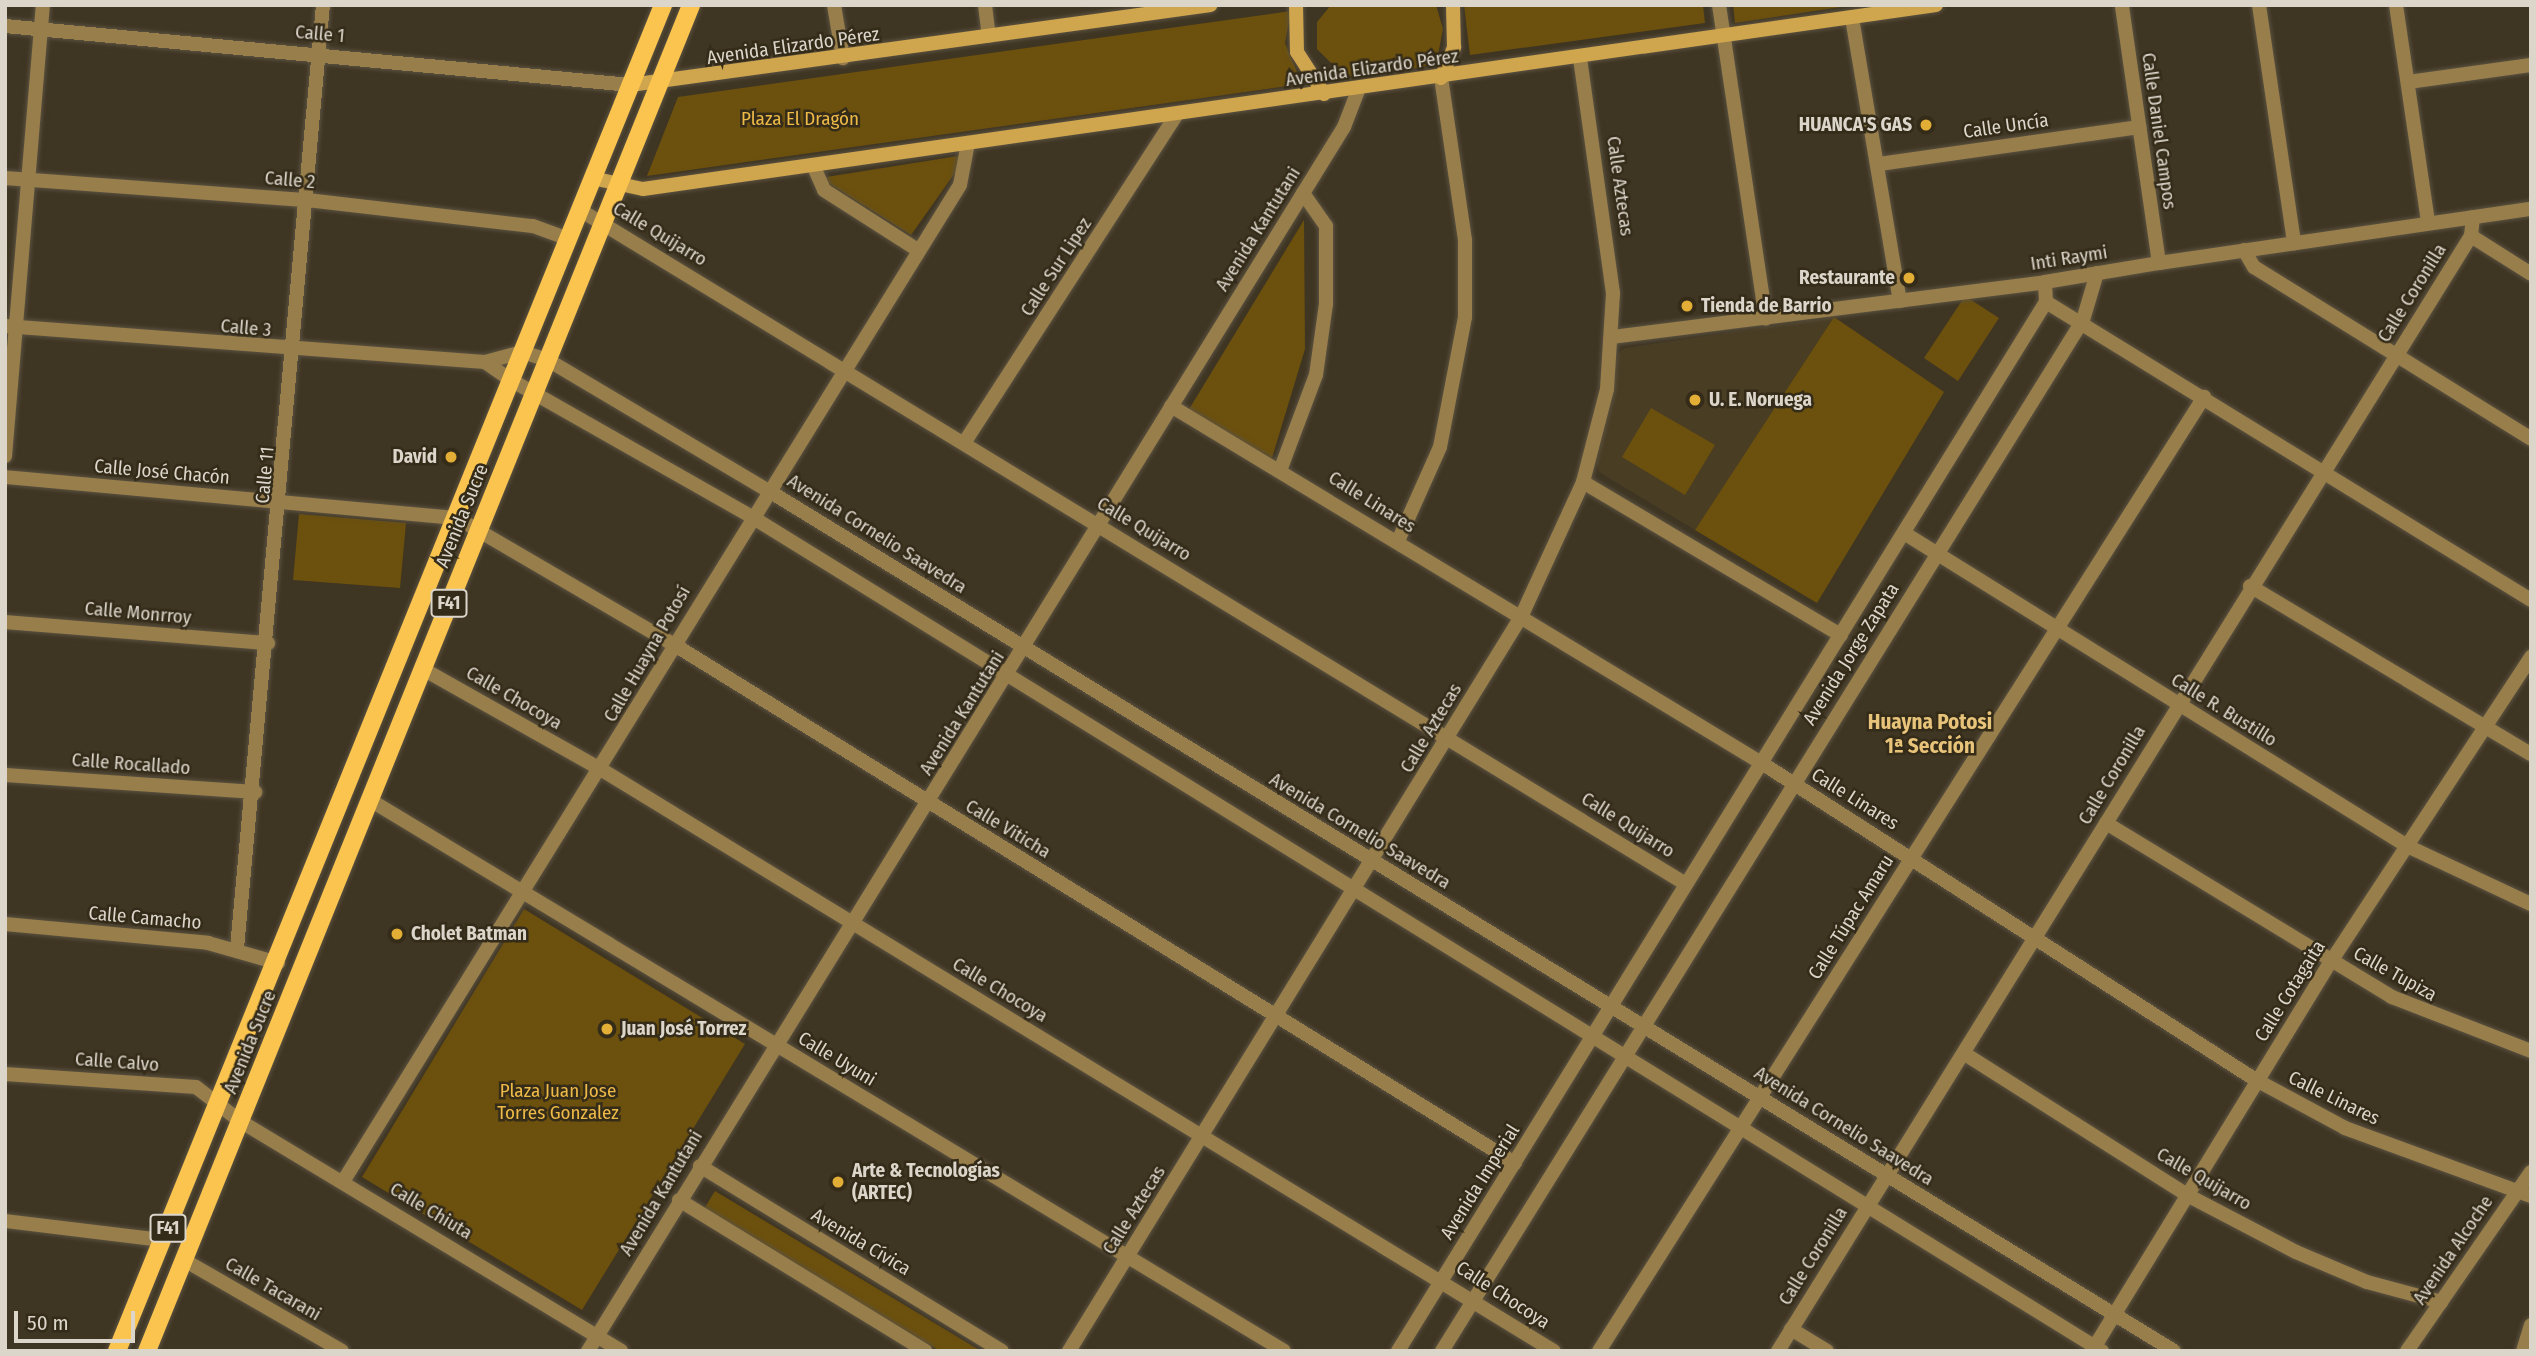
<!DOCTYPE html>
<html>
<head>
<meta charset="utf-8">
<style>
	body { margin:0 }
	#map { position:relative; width:2536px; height:1356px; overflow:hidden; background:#3f3523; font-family:"Fira Sans Condensed",sans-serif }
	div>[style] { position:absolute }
	.built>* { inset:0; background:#493d24 }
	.green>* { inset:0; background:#6c500d }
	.roads { filter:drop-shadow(0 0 2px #5b5241) drop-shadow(0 0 2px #5b5241) }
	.minor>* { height:14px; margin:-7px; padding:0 7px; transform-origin:7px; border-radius:7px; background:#987e4a }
	.tertiary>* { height:14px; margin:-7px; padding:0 7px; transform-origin:7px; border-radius:7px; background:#987e4a }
	.secondary>* { height:14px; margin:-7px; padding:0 7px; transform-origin:7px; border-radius:7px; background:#cfa54e }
	.primary>* { height:18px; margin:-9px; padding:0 9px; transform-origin:9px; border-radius:9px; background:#fac44e }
	.dots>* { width:19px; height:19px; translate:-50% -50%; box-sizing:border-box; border:4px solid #342b19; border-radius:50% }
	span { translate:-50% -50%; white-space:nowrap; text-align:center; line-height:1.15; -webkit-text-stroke:5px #342b19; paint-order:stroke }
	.shield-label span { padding:2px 5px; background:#342b19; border:2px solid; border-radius:5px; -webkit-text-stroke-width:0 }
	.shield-label { font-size:18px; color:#dbd5ca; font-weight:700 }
	.street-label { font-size:19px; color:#dbd5ca }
	.park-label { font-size:19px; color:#edb947 }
	.poi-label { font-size:19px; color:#dbd5ca; font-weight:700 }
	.right { translate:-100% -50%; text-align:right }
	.left { translate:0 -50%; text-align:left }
	.neighbourhood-label { font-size:21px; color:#e8c37a; font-weight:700 }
	.frame { position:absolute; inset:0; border:7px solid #dbd5ca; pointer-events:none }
	.scale { position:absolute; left:14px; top:1311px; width:121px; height:32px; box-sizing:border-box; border:4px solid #dbd5ca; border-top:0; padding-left:9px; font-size:21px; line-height:24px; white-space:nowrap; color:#dbd5ca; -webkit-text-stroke:5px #342b19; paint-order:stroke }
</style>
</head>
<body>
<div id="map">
	<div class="built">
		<i style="clip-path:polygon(1834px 317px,1695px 530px,1599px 472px,1595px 460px,1618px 353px,1625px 348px)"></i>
	</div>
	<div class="green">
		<i style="clip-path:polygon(1331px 5px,1436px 5px,1443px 29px,1438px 55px,1424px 67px,1345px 77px,1317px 49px,1317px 22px)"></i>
		<i style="clip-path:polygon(1464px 5px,1703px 5px,1705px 23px,1470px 55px)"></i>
		<i style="clip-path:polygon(1733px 5px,1854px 5px,1735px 23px)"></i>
		<i style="clip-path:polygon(1291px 11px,1285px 43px,1302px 84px,647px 176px,678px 97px)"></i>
		<i style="clip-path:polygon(958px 156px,962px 163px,911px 235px,820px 178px)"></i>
		<i style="clip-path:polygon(1304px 220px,1305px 349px,1272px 458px,1188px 411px)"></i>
		<i style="clip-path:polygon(1965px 296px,1999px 318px,1958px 381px,1924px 358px)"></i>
		<i style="clip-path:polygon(1834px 317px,1944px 392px,1817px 603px,1695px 530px)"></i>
		<i style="clip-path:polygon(1651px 408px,1715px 445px,1685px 495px,1622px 457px)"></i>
		<i style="clip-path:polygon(299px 514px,406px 523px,400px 588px,293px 580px)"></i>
		<i style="clip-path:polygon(524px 909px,745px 1044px,582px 1310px,362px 1177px)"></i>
		<i style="clip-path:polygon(715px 1191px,981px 1351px,940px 1351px,704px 1209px)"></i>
	</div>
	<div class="roads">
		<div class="minor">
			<i style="left:834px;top:5px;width:54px;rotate:80.4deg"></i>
			<i style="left:985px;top:5px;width:31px;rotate:83deg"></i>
			<i style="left:1719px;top:5px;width:317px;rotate:81.5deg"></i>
			<i style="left:2259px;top:5px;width:241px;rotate:81.6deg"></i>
			<i style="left:2396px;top:5px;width:220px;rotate:81.6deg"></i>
			<i style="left:1852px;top:18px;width:287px;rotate:80.4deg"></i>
			<i style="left:5px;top:26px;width:628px;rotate:5.39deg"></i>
			<i style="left:2408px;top:82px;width:124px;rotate:-7.9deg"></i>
			<i style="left:1879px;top:164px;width:263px;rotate:-8.1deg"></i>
			<i style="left:813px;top:165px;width:27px;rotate:66deg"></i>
			<i style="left:824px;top:190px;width:112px;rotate:32.6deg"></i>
			<i style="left:5px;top:178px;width:303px;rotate:4.2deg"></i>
			<i style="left:307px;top:200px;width:227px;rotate:6.6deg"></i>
			<i style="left:533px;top:226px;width:38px;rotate:20deg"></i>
			<i style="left:580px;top:210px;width:1295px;rotate:31.36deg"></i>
			<i style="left:2471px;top:236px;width:71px;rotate:32.3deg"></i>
			<i style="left:2244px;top:250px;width:20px;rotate:60deg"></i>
			<i style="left:2254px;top:267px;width:326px;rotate:31.8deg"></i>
			<i style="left:2159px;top:263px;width:376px;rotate:-8.3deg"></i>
			<i style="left:2046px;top:302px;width:569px;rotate:31.57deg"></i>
			<i style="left:5px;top:326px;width:481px;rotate:4.3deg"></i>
			<i style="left:485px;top:362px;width:38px;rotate:-15deg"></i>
			<i style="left:1612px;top:337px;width:436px;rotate:-7.2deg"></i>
			<i style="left:485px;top:362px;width:32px;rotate:35deg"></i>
			<i style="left:1171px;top:406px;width:688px;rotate:31.15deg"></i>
			<i style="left:1760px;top:762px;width:589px;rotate:32.67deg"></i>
			<i style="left:2256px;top:1080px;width:101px;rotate:28.3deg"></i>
			<i style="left:2345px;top:1128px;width:198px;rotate:20.1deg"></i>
			<i style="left:966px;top:440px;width:388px;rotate:-57.1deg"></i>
			<i style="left:5px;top:456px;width:453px;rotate:-85.2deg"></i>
			<i style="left:1281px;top:468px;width:99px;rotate:-69.4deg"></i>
			<i style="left:1316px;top:375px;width:72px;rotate:-82deg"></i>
			<i style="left:1326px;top:304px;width:78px;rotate:-90deg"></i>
			<i style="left:1326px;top:226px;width:40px;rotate:-124.9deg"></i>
			<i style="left:5px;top:477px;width:454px;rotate:5.2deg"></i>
			<i style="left:457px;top:518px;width:250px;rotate:30.3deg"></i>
			<i style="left:673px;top:644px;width:989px;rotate:31.65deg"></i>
			<i style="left:1583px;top:482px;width:300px;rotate:30.7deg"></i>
			<i style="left:1904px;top:533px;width:592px;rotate:31.89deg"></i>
			<i style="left:2407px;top:846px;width:137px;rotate:25.1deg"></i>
			<i style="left:1398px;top:541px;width:103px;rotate:-65.9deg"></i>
			<i style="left:1440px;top:447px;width:132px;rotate:-79.1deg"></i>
			<i style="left:1465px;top:317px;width:77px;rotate:-90deg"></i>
			<i style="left:1465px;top:240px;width:164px;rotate:-98.4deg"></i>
			<i style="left:2250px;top:586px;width:327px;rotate:30.9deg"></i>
			<i style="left:5px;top:622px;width:264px;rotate:4.6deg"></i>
			<i style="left:423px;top:669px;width:206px;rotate:29.4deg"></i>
			<i style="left:602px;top:770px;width:1115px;rotate:31.4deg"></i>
			<i style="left:5px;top:775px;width:251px;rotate:3.9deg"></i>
			<i style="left:370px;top:800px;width:1067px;rotate:31.08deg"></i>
			<i style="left:2106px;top:823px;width:335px;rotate:31.3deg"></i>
			<i style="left:2392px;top:997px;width:149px;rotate:21.2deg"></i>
			<i style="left:5px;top:924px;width:204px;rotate:5.3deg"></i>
			<i style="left:208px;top:943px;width:73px;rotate:15.9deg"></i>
			<i style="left:237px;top:948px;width:947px;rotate:-84.79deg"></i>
			<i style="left:1965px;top:1054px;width:263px;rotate:32.4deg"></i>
			<i style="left:2187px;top:1195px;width:123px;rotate:27.6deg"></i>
			<i style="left:2296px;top:1252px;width:77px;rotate:22.9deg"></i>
			<i style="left:2367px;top:1282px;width:77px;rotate:15.1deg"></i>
			<i style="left:5px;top:1074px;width:191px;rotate:3.9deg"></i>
			<i style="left:196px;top:1087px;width:56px;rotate:37.7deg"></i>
			<i style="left:240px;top:1121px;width:445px;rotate:31.1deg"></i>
			<i style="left:700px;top:1166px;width:354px;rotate:31.5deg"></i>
			<i style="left:344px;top:1180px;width:1170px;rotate:-58.24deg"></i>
			<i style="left:960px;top:185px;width:43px;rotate:-79.2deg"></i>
			<i style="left:679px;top:1200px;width:289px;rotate:31.5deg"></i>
			<i style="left:5px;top:1221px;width:159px;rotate:6.9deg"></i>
			<i style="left:184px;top:1260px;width:182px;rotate:29.9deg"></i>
			<i style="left:1791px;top:1329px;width:42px;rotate:31.4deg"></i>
			<i style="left:588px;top:1351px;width:1439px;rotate:-58.3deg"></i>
			<i style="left:1344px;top:127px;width:40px;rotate:-69deg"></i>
			<i style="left:1069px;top:1351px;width:862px;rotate:-58.38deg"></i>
			<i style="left:1521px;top:617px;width:149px;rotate:-65.3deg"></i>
			<i style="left:1583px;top:482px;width:96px;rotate:-75.5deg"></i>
			<i style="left:1607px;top:389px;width:96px;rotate:-86.4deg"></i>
			<i style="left:1613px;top:293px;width:238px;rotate:-98deg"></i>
			<i style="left:1599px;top:1351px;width:1130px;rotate:-57.62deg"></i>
			<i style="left:1778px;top:1351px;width:1313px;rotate:-58.14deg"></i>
			<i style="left:2471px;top:236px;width:19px;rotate:-84deg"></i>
			<i style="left:2092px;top:1351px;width:459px;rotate:-58.5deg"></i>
			<i style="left:2332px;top:960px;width:363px;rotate:-56.7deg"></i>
			<i style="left:2523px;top:1351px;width:27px;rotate:-73deg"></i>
		</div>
		<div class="tertiary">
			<i style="left:522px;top:352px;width:27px;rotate:17deg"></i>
			<i style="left:548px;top:360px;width:257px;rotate:30.7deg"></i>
			<i style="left:769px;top:491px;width:1647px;rotate:31.47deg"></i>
			<i style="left:511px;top:380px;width:277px;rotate:29.6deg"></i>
			<i style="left:752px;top:517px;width:1587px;rotate:31.71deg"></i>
			<i style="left:1398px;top:1351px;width:1233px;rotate:-58.3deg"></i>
			<i style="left:2046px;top:302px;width:20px;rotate:-93deg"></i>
			<i style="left:2045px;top:282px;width:116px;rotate:-9.5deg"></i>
			<i style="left:2159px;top:263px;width:261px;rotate:-98.2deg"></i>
			<i style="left:1442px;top:1351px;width:1214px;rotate:-58.13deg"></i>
			<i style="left:2083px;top:320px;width:49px;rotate:-73.4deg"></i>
			<i style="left:2407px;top:1351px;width:218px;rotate:-55.3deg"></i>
		</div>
		<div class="secondary">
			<i style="left:1296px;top:5px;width:47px;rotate:88.8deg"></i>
			<i style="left:1297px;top:52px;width:50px;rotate:57.3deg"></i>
			<i style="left:1441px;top:78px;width:34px;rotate:-67deg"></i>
			<i style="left:1454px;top:47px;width:42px;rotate:-91.4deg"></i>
			<i style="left:630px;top:85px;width:586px;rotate:-7.84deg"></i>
			<i style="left:592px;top:178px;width:52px;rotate:12.2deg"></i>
			<i style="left:643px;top:189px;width:1306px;rotate:-8.1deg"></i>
		</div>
		<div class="primary">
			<i style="left:117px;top:1351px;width:1453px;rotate:-67.92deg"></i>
			<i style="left:147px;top:1351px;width:1452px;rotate:-67.99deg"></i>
		</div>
	</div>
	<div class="dots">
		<i style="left:1926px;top:125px;background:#e3ae35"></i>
		<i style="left:1909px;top:278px;background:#e3ae35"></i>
		<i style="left:1687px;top:306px;background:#e3ae35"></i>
		<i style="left:1695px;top:400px;background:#e3ae35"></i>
		<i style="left:451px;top:457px;background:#e3ae35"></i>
		<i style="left:397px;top:934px;background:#e3ae35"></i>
		<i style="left:607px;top:1029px;background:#e3ae35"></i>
		<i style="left:838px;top:1182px;background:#e3ae35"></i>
	</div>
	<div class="shield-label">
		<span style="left:449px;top:603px">F41</span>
		<span style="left:168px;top:1228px">F41</span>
	</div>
	<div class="street-label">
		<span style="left:320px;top:34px;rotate:5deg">Calle 1</span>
		<span style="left:793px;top:46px;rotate:-8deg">Avenida Elizardo Pérez</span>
		<span style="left:1372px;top:68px;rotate:-8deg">Avenida Elizardo Pérez</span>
		<span style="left:2006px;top:126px;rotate:-8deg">Calle Uncía</span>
		<span style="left:2159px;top:131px;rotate:82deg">Calle Daniel Campos</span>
		<span style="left:290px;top:180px;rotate:5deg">Calle 2</span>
		<span style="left:1620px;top:186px;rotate:82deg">Calle Aztecas</span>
		<span style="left:1258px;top:229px;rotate:-58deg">Avenida Kantutani</span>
		<span style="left:660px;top:234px;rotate:31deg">Calle Quijarro</span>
		<span style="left:2069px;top:258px;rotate:-9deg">Inti Raymi</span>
		<span style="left:1056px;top:267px;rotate:-57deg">Calle Sur Lipez</span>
		<span style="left:2412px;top:293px;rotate:-58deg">Calle Coronilla</span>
		<span style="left:246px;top:328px;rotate:5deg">Calle 3</span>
		<span style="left:162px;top:472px;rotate:5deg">Calle José Chacón</span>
		<span style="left:265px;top:475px;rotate:-85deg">Calle 11</span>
		<span style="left:1372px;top:502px;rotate:32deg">Calle Linares</span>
		<span style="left:462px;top:516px;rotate:-68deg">Avenida Sucre</span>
		<span style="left:1144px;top:529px;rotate:31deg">Calle Quijarro</span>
		<span style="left:877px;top:534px;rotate:32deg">Avenida Cornelio Saavedra</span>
		<span style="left:138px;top:613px;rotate:5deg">Calle Monrroy</span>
		<span style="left:647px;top:654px;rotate:-60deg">Calle Huayna Potosí</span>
		<span style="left:1851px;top:654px;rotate:-58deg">Avenida Jorge Zapata</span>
		<span style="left:514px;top:698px;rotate:30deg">Calle Chocoya</span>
		<span style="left:2224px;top:710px;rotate:32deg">Calle R. Bustillo</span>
		<span style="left:962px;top:713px;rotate:-58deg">Avenida Kantutani</span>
		<span style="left:1431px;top:728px;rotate:-59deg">Calle Aztecas</span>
		<span style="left:131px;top:764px;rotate:4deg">Calle Rocallado</span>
		<span style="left:2112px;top:775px;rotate:-59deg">Calle Coronilla</span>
		<span style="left:1855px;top:799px;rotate:32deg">Calle Linares</span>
		<span style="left:1628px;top:825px;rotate:32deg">Calle Quijarro</span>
		<span style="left:1008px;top:829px;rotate:31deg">Calle Viticha</span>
		<span style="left:1360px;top:831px;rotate:31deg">Avenida Cornelio Saavedra</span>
		<span style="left:1851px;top:917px;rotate:-58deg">Calle Túpac Amaru</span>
		<span style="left:145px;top:918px;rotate:5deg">Calle Camacho</span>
		<span style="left:2395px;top:974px;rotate:29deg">Calle Tupiza</span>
		<span style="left:1000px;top:990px;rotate:31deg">Calle Chocoya</span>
		<span style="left:2290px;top:991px;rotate:-58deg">Calle Cotagaita</span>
		<span style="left:250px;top:1042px;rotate:-68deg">Avenida Sucre</span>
		<span style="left:837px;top:1059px;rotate:31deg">Calle Uyuni</span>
		<span style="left:117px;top:1062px;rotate:4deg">Calle Calvo</span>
		<span style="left:2334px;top:1098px;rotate:26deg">Calle Linares</span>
		<span style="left:1844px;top:1126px;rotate:32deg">Avenida Cornelio Saavedra</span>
		<span style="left:2204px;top:1179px;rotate:30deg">Calle Quijarro</span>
		<span style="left:1480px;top:1182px;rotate:-58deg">Avenida Imperial</span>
		<span style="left:661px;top:1193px;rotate:-59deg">Avenida Kantutani</span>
		<span style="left:1134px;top:1210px;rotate:-58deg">Calle Aztecas</span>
		<span style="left:431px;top:1211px;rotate:31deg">Calle Chiuta</span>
		<span style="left:861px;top:1242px;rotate:31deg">Avenida Cívica</span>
		<span style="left:2453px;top:1250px;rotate:-56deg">Avenida Alcoche</span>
		<span style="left:1813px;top:1256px;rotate:-58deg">Calle Coronilla</span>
		<span style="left:273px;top:1289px;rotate:30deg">Calle Tacarani</span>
		<span style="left:1503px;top:1295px;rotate:33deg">Calle Chocoya</span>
	</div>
	<div class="park-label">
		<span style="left:800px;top:119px">Plaza El Dragón</span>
		<span style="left:558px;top:1102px">Plaza Juan Jose<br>Torres Gonzalez</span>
	</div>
	<div class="poi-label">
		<span class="right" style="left:1912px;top:125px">HUANCA'S GAS</span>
		<span class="right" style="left:1895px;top:278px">Restaurante</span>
		<span class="left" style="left:1701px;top:306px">Tienda de Barrio</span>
		<span class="left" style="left:1709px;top:400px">U. E. Noruega</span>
		<span class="right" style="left:437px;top:457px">David</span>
		<span class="left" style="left:411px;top:934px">Cholet Batman</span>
		<span class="left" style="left:621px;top:1029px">Juan José Torrez</span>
		<span class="left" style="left:852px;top:1182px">Arte &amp; Tecnologías<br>(ARTEC)</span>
	</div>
	<div class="neighbourhood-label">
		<span style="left:1930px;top:734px">Huayna Potosi<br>1ª Sección</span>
	</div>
	<div class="frame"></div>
	<div class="scale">50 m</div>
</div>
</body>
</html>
